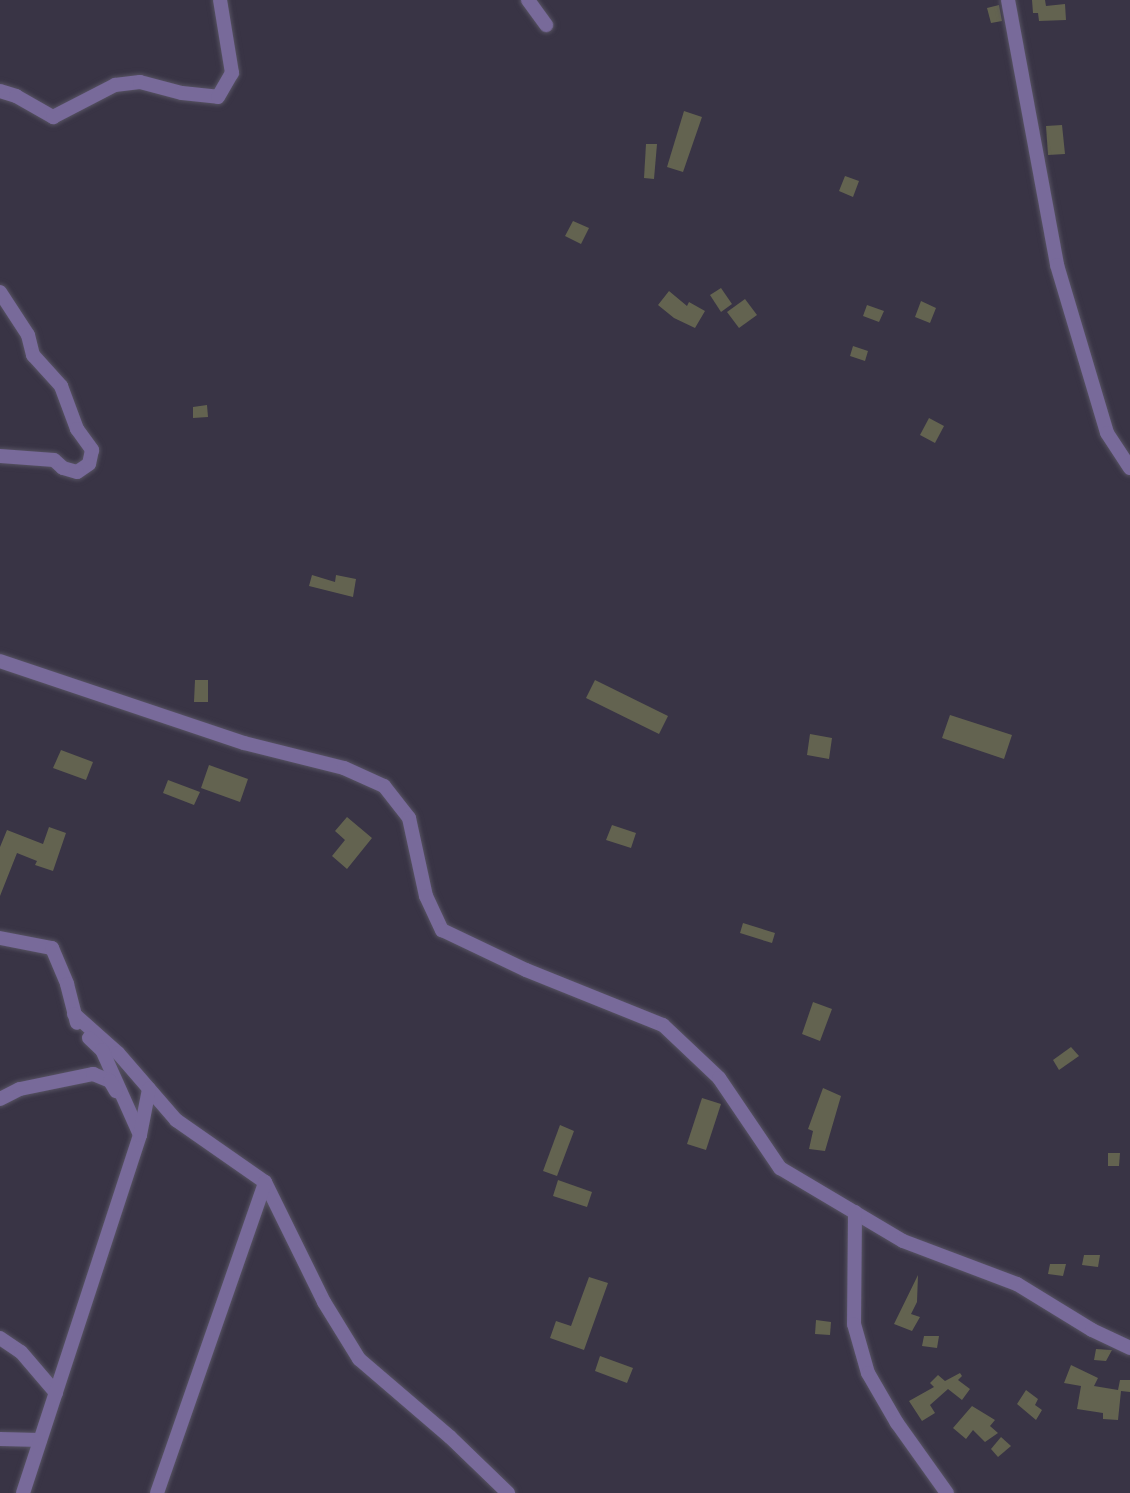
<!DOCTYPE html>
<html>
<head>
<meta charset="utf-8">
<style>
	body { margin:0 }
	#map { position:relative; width:1130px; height:1493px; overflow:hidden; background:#393445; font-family:Figtree,sans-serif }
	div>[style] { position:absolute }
	.building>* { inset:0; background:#636350 }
	.roads { filter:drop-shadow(0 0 2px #575363) drop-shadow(0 0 2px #575363) }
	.street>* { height:14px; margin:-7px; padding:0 7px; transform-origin:7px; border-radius:7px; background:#786a9a }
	span { translate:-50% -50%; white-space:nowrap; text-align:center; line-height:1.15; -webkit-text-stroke:7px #2f2a3a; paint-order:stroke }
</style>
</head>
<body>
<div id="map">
	<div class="building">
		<i style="clip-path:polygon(1032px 0,1045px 0,1046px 6px,1065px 4px,1066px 20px,1039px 21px,1038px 13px,1033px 13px)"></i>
		<i style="clip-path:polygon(999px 5px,1002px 21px,991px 23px,987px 8px)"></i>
		<i style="clip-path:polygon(684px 111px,702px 117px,683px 172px,667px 167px)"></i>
		<i style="clip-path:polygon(1062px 125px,1065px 154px,1048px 155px,1046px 126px)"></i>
		<i style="clip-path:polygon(646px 144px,657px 144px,654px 179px,644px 178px)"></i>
		<i style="clip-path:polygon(845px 176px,859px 181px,853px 197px,839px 191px)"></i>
		<i style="clip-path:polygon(573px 221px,589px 228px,581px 244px,565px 236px)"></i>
		<i style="clip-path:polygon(721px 288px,732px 304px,721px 312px,710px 295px)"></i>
		<i style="clip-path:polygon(669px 291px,687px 306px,689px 302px,705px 311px,695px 328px,674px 318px,658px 305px)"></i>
		<i style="clip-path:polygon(745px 299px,757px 315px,739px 328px,727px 312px)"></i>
		<i style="clip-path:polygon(921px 301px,936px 308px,930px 323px,915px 317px)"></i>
		<i style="clip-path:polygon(867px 305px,884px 311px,879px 322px,863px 316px)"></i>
		<i style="clip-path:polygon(853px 346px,868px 351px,865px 361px,850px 356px)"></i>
		<i style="clip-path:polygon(207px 405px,208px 417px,193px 418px,193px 407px)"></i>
		<i style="clip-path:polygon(929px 418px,944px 426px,935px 443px,920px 435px)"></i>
		<i style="clip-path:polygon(312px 575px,335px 582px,336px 575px,356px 579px,353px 597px,309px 586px)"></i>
		<i style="clip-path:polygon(195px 680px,208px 680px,208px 702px,194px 702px)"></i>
		<i style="clip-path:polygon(595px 680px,668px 716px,659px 734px,586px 698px)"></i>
		<i style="clip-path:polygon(950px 715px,1012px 735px,1004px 759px,942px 738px)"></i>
		<i style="clip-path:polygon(810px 734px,832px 738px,829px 759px,807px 755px)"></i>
		<i style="clip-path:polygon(61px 750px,93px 762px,86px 780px,53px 768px)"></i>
		<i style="clip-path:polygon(209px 765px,248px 779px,240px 802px,201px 788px)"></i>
		<i style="clip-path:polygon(168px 780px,200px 792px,194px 805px,163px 793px)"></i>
		<i style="clip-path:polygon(347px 817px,372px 838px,347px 869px,332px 856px,345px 840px,335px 831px)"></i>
		<i style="clip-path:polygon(612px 825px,636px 833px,631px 848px,606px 840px)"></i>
		<i style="clip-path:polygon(49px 827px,66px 833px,53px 871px,35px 865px,37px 861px,17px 853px,0 896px,0 847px,7px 830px,43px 844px)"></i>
		<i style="clip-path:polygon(743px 923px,775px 933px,772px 943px,740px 933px)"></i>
		<i style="clip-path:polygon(813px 1002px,832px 1009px,820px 1041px,802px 1034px)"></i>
		<i style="clip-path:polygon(1071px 1047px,1079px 1056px,1059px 1070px,1053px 1060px)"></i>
		<i style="clip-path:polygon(823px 1088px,841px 1096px,825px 1151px,809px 1149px,813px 1131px,808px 1129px)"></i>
		<i style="clip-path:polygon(702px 1098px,721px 1104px,706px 1150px,687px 1144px)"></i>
		<i style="clip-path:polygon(560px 1125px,574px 1131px,557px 1176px,543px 1171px)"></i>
		<i style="clip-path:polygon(1108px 1153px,1120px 1153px,1119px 1166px,1108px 1166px)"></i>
		<i style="clip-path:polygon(558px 1180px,592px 1192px,587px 1207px,553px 1196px)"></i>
		<i style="clip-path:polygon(1084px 1255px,1100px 1255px,1098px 1267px,1082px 1265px)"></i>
		<i style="clip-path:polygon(1050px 1264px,1066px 1264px,1063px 1276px,1048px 1274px)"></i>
		<i style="clip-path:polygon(918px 1275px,917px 1302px,911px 1314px,920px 1317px,912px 1331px,894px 1324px)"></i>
		<i style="clip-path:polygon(589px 1277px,608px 1283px,584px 1350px,550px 1338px,556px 1321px,571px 1326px)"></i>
		<i style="clip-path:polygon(816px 1320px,831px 1322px,830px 1335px,815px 1334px)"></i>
		<i style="clip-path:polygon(924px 1336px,939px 1336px,937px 1348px,922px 1346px)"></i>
		<i style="clip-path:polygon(1096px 1349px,1111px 1350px,1112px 1350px,1106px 1361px,1094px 1360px)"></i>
		<i style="clip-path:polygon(600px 1356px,633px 1368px,627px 1383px,595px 1371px)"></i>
		<i style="clip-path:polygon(1071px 1365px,1098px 1378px,1094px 1386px,1118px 1390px,1120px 1380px,1130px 1380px,1130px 1392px,1121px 1391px,1118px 1420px,1103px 1419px,1103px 1413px,1077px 1409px,1081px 1386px,1064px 1383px)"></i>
		<i style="clip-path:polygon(960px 1373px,962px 1376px,958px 1380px,970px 1389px,962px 1400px,948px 1389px,930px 1405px,935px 1413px,922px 1421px,909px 1401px,934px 1387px,930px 1383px,938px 1375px,945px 1381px)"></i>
		<i style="clip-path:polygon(1026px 1390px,1038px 1399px,1035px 1405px,1042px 1410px,1036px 1420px,1017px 1404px)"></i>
		<i style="clip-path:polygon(972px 1406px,995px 1420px,990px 1426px,998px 1433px,985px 1442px,973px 1430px,966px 1439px,953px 1428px)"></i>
		<i style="clip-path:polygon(1001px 1437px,1011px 1446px,998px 1457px,991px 1449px)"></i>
	</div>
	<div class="roads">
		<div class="street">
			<i style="left:528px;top:0;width:31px;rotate:54deg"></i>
			<i style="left:1008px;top:0;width:269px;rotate:79.5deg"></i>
			<i style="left:1057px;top:265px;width:175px;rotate:73.4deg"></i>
			<i style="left:1107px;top:433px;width:42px;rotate:56.7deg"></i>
			<i style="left:0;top:91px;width:17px;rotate:17deg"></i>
			<i style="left:16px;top:96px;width:43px;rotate:29.6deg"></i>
			<i style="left:53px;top:117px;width:70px;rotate:-27.3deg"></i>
			<i style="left:115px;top:85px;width:25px;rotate:-7deg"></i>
			<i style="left:140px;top:82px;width:43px;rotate:14.7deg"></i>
			<i style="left:182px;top:93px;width:36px;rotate:6deg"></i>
			<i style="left:218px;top:97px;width:28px;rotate:-60deg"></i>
			<i style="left:232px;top:73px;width:74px;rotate:-99.3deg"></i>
			<i style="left:0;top:292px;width:51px;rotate:56.9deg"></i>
			<i style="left:28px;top:335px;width:21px;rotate:76deg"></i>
			<i style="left:33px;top:355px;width:42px;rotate:47.9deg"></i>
			<i style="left:61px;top:386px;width:46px;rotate:69.6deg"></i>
			<i style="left:77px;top:429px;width:26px;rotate:54deg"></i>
			<i style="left:92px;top:450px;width:14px;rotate:102deg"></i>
			<i style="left:89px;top:464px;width:14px;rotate:146deg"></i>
			<i style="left:77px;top:472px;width:15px;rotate:-164deg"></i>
			<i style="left:63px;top:468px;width:12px;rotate:-138deg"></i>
			<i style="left:54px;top:460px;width:54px;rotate:-175.8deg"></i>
			<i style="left:0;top:661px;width:257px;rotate:18.6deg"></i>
			<i style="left:244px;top:743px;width:103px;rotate:14deg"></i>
			<i style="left:344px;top:768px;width:44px;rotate:24.2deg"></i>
			<i style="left:384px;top:786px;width:41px;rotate:52deg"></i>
			<i style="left:409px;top:818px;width:80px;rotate:77.7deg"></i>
			<i style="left:426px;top:896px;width:38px;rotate:65deg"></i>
			<i style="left:442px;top:930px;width:93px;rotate:25.5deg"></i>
			<i style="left:526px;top:970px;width:148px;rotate:21.9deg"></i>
			<i style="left:663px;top:1025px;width:77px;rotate:43.4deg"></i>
			<i style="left:719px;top:1078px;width:109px;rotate:55.9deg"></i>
			<i style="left:780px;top:1168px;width:143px;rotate:30.7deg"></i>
			<i style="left:903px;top:1241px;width:122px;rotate:20.7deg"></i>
			<i style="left:1017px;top:1284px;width:88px;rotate:31.5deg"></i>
			<i style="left:1092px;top:1330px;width:42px;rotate:25.3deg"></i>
			<i style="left:0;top:938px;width:53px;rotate:10.9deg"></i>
			<i style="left:52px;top:948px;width:39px;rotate:67deg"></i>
			<i style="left:67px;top:984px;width:40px;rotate:75.6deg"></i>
			<i style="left:74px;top:1014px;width:59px;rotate:41.6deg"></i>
			<i style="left:118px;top:1053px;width:89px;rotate:49.1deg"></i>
			<i style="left:176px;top:1120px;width:108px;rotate:34.9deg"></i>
			<i style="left:265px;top:1182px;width:134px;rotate:63.8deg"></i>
			<i style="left:324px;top:1302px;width:67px;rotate:58.4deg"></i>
			<i style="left:359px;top:1359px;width:120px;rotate:40.6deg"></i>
			<i style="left:450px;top:1437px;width:81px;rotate:44deg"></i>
			<i style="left:89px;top:1038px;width:18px;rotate:43deg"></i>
			<i style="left:102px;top:1050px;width:93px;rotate:65.9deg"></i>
			<i style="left:0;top:1099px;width:22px;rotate:-27deg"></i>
			<i style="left:20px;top:1089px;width:75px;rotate:-11.6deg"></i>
			<i style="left:93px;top:1074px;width:18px;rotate:22deg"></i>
			<i style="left:110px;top:1081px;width:12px;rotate:59deg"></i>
			<i style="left:855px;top:1212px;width:112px;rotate:90.5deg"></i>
			<i style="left:854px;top:1324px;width:51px;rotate:74.1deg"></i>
			<i style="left:868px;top:1373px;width:58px;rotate:59.9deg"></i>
			<i style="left:897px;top:1423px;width:86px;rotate:54.5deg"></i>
			<i style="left:0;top:1338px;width:25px;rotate:34deg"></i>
			<i style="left:21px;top:1352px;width:54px;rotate:49.5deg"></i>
			<i style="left:0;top:1439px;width:40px;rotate:1.4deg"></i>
			<i style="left:23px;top:1493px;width:377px;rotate:-71.9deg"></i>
			<i style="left:140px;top:1135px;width:47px;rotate:-78.9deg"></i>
			<i style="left:157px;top:1493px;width:329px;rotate:-70.8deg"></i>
		</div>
	</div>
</div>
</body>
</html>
